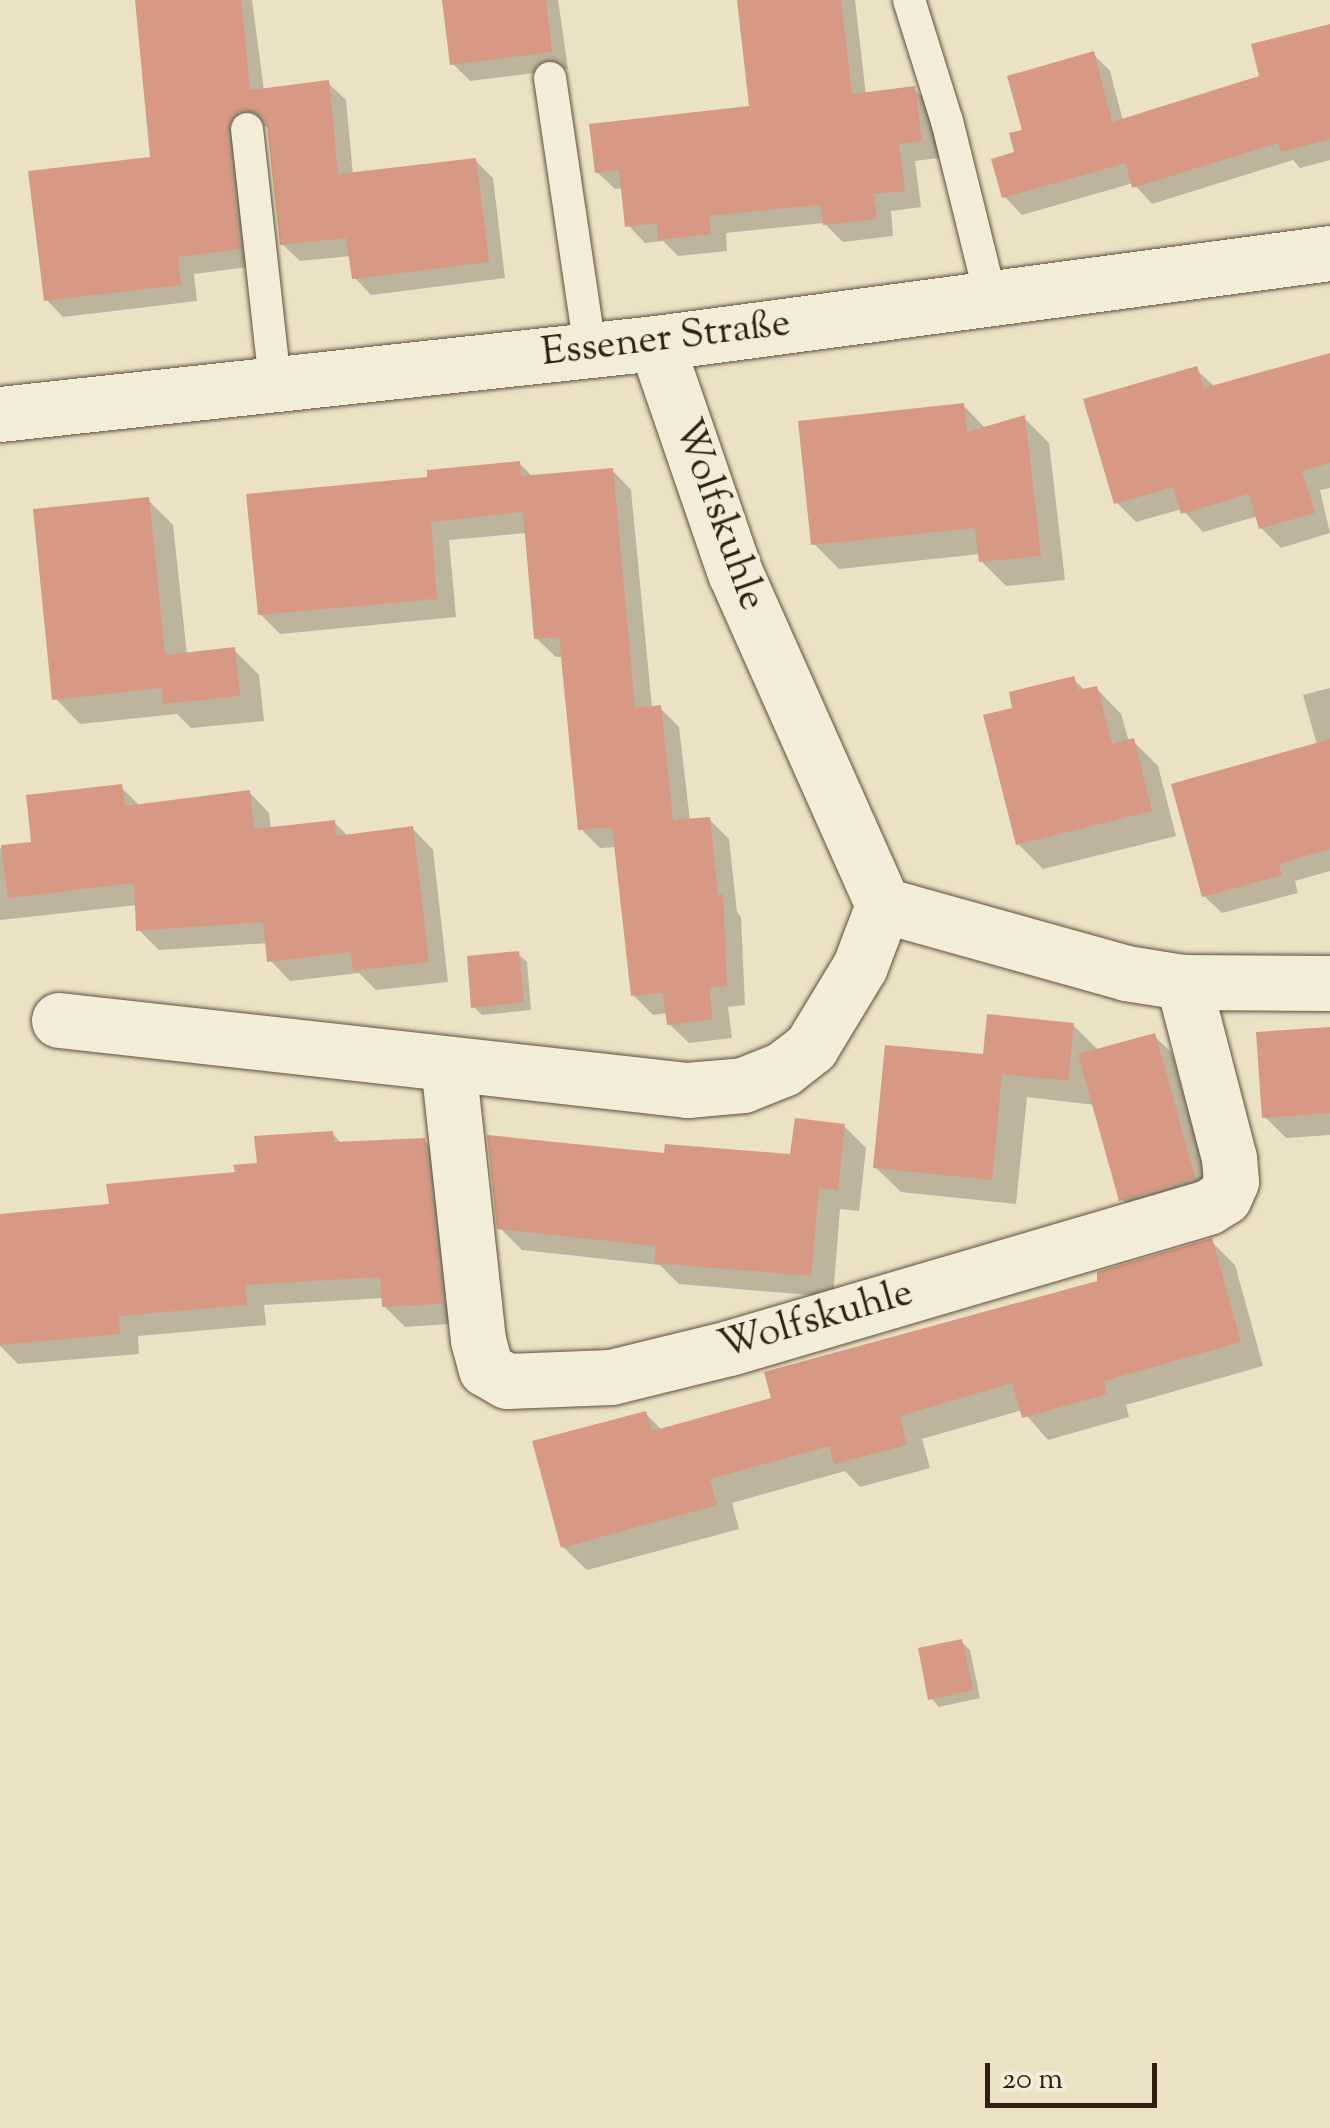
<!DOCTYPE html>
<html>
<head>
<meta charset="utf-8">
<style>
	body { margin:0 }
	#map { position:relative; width:1330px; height:2128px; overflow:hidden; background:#ebe1c4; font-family:"Sorts Mill Goudy",serif }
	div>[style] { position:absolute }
	.shadow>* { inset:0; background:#0003 }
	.building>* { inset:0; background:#d79983 }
	.roads { filter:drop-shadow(0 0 2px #60503e) drop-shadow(0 0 2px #60503e) }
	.lane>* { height:32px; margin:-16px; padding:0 16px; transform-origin:16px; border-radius:16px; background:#f2ecd9 }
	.street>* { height:55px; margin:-27.5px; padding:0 27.5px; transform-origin:27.5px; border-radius:27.5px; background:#f2ecd9 }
	.secondary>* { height:55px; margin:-27.5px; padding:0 27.5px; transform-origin:27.5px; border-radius:27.5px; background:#f2ecd9 }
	span { translate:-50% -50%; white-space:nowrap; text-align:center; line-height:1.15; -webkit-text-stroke:8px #f2ecd9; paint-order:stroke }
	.street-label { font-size:40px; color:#312011 }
	.scale { position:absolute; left:985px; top:2063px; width:172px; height:45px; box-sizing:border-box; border:5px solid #312011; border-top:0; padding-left:12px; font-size:30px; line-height:35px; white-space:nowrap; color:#312011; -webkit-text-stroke:8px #f2ecd9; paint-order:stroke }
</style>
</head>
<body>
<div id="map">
	<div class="shadow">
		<i style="clip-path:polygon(137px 0,252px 0,264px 91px,328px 83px,346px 100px,353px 175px,475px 160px,493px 178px,505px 278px,371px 295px,354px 277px,351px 256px,300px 261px,282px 244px,269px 127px,262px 126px,256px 266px,194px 274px,197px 301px,63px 317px,46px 299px,153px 159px)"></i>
		<i style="clip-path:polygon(445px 0,558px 0,568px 69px,470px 81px,452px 63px)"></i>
		<i style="clip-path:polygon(739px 0,855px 0,866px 95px,914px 89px,932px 106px,939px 158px,915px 161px,921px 207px,891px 211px,893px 236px,843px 242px,824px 223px,726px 233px,727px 251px,678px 256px,663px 241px,645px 243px,628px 225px,624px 188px,615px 189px,597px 172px,752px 108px)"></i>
		<i style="clip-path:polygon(1330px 27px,1330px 160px,1300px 168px,1293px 160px,1152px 204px,1133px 183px,1022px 215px,1005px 197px,1025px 132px,1093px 54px,1110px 71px,1123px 121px,1262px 78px)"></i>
		<i style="clip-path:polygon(1330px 356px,1330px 488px,1320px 490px,1330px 533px,1281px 548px,1261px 528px,1258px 516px,1203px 532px,1182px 509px,1136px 522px,1116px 502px,1196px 369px,1215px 387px)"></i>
		<i style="clip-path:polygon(963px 405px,986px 429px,1024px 418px,1049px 443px,1065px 580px,1006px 586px,981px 561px,980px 554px,839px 569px,814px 544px)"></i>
		<i style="clip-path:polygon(519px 463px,533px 477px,612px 470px,631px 490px,652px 708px,660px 708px,679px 727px,690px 821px,709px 819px,729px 839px,737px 912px,741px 917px,745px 1005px,728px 1007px,732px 1038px,689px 1043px,669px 1024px,668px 1013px,653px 1015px,633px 995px,617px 847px,600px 848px,581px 829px,563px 657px,556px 657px,536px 638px,527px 533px,449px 540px,456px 617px,280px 634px,260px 614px,430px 479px)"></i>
		<i style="clip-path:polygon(148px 500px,173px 525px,187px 655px,234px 650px,259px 675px,264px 721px,191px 728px,177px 714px,80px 724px,55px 698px)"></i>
		<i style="clip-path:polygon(1073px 679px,1086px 691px,1096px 688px,1121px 714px,1129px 742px,1133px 741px,1158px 766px,1176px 836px,1043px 869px,1018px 844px,1015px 710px)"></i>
		<i style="clip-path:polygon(1330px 688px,1330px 871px,1295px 881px,1298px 893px,1222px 913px,1204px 896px,1317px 745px,1303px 695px)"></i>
		<i style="clip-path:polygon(121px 787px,141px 807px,249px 792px,269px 813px,271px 830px,334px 822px,349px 837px,413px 829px,433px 850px,448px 982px,376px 990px,359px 973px,290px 981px,270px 960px,268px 943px,159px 950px,139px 930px,137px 905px,0 920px,0 848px,34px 844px)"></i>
		<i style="clip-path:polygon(518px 954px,527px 962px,531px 1010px,482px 1015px,474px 1007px)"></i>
		<i style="clip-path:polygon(1073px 1025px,1099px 1051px,1154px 1036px,1172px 1053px,1211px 1195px,1139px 1217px,1121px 1199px,1095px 1105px,1027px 1097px,1016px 1204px,901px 1192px,875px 1167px,985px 1056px)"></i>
		<i style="clip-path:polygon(1330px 1029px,1330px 1135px,1286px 1138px,1265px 1117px)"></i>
		<i style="clip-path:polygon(844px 1126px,866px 1148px,859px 1211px,840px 1209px,833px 1297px,679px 1284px,660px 1265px,522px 1250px,500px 1228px,666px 1156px,792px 1157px)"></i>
		<i style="clip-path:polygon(332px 1133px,343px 1145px,424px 1140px,444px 1161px,462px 1323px,405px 1327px,384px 1306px,384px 1298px,264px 1305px,266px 1325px,138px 1336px,139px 1354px,18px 1364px,0 1346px,0 1217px,112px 1206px,238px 1174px)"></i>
		<i style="clip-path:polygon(1211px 1241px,1235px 1265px,1263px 1366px,1126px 1405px,1129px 1417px,1048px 1440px,1022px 1410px,922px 1439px,930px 1468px,860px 1487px,845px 1471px,732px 1503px,739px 1529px,587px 1570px,563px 1547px,645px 1413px,663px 1431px,774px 1400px)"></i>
		<i style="clip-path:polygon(961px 1642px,970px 1650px,980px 1698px,939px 1707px,931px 1698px)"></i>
	</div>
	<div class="building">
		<i style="clip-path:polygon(135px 0,241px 0,250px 90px,329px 80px,338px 174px,476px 158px,489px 262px,352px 279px,346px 238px,280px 245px,267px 126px,262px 116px,246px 109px,234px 114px,227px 130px,240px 249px,178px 257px,181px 285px,44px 301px,28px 171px,150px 157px)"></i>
		<i style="clip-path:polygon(442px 0,546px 0,552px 52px,450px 65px)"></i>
		<i style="clip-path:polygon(737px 0,841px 0,852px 94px,915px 86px,922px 141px,899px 144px,905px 191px,874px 194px,877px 219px,823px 225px,820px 205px,709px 216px,711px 234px,658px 240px,657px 223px,625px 227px,619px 170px,595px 173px,589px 124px,749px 106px)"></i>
		<i style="clip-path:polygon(1330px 24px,1330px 139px,1281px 152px,1278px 143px,1132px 188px,1126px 163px,1002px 198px,991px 159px,1014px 152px,1009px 133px,1022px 130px,1007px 76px,1094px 51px,1112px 122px,1259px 76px,1251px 44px)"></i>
		<i style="clip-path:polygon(1330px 353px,1330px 463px,1302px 471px,1315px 513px,1259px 529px,1249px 494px,1181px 514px,1173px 487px,1114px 504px,1083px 399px,1197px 366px,1204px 388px)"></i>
		<i style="clip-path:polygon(964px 403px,967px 432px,1025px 415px,1041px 556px,979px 562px,975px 528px,811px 545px,798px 421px)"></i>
		<i style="clip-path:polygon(520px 461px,521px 476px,613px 468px,635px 708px,661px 705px,673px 820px,710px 817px,718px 895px,723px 894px,727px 986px,709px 988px,713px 1019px,667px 1025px,663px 993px,631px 996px,612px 827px,578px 830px,559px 637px,534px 639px,523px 512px,431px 522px,437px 599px,258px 615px,246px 494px,427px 477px,427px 470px)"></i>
		<i style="clip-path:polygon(149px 497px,165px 655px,235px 647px,240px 696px,163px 704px,162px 688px,52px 700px,33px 509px)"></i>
		<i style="clip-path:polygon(1074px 676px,1078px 690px,1097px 686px,1112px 744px,1134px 738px,1152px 811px,1016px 845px,983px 715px,1012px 708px,1009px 692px)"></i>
		<i style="clip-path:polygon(1330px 739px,1330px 849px,1279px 864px,1282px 875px,1202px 897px,1171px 784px)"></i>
		<i style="clip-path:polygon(122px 784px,125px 806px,250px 790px,254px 829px,335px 820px,336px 836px,413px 826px,429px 962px,353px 971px,351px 952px,267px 962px,263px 922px,136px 931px,134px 883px,8px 898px,1px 845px,31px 842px,26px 795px)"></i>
		<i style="clip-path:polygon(519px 951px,524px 1002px,471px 1008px,467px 956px)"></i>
		<i style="clip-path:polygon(987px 1014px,1074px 1023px,1068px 1081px,1002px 1074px,992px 1180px,873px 1168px,885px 1045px,983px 1054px)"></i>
		<i style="clip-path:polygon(1330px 1027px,1330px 1113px,1262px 1118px,1256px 1032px)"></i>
		<i style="clip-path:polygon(1155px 1033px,1195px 1178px,1119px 1201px,1078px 1054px)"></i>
		<i style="clip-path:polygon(795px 1118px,845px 1124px,838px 1190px,819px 1188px,811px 1276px,654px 1263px,656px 1246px,497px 1229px,487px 1135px,664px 1153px,665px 1144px,790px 1154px)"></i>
		<i style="clip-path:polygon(333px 1131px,334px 1142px,425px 1138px,443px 1304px,382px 1307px,380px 1277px,245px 1285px,247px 1305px,119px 1316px,120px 1334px,0 1345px,0 1214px,109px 1204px,106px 1184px,235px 1172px,233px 1165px,257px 1163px,254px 1136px)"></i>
		<i style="clip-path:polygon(1212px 1238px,1241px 1342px,1104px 1381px,1107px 1394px,1022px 1418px,1012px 1383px,900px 1416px,907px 1445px,834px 1464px,829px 1446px,710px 1479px,717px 1505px,561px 1548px,532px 1441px,646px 1411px,652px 1431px,771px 1398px,764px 1372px,1097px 1281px,1097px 1272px)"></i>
		<i style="clip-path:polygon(962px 1639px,973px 1690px,928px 1700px,918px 1648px)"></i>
	</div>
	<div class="roads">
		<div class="lane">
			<i style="left:909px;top:0;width:127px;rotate:72.6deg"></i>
			<i style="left:947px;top:121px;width:183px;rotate:76.1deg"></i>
			<i style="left:550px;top:78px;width:275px;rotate:81.6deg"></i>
			<i style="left:247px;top:129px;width:257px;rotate:83.7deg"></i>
		</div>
		<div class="street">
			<i style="left:883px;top:905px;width:252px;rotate:15.6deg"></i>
			<i style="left:1126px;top:973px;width:58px;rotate:9deg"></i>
			<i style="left:1183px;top:982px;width:147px;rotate:0.4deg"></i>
			<i style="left:59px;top:1020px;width:632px;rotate:6.36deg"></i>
			<i style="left:687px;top:1090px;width:56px;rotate:-5.1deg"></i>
			<i style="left:743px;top:1085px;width:43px;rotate:-21.8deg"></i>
			<i style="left:783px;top:1069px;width:36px;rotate:-38deg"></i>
			<i style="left:811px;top:1047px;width:95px;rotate:-58.8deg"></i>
			<i style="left:860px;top:966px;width:65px;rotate:-69.3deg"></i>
			<i style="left:883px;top:905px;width:363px;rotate:-114deg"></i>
			<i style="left:735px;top:573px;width:243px;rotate:-109deg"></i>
			<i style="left:448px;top:1064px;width:278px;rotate:83.8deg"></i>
			<i style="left:478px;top:1340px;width:30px;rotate:75deg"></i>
			<i style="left:486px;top:1369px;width:24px;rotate:30deg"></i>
			<i style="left:507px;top:1381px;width:104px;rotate:-2.2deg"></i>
			<i style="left:611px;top:1377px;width:122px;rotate:-13.8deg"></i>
			<i style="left:729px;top:1348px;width:499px;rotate:-16.4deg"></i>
			<i style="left:1208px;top:1207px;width:19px;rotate:-32deg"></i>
			<i style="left:1224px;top:1197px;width:17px;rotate:-66deg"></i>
			<i style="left:1231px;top:1181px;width:23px;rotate:-95deg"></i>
			<i style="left:1229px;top:1158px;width:182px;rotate:-104.6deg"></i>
		</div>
		<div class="secondary">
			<i style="left:0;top:414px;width:660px;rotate:-6.18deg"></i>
			<i style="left:656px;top:343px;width:680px;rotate:-7.61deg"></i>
		</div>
	</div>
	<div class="street-label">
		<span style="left:666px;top:340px;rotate:-7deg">Essener Straße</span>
		<span style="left:718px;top:515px;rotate:70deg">Wolfskuhle</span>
		<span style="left:816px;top:1321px;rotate:-16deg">Wolfskuhle</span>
	</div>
	<div class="scale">20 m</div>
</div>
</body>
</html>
